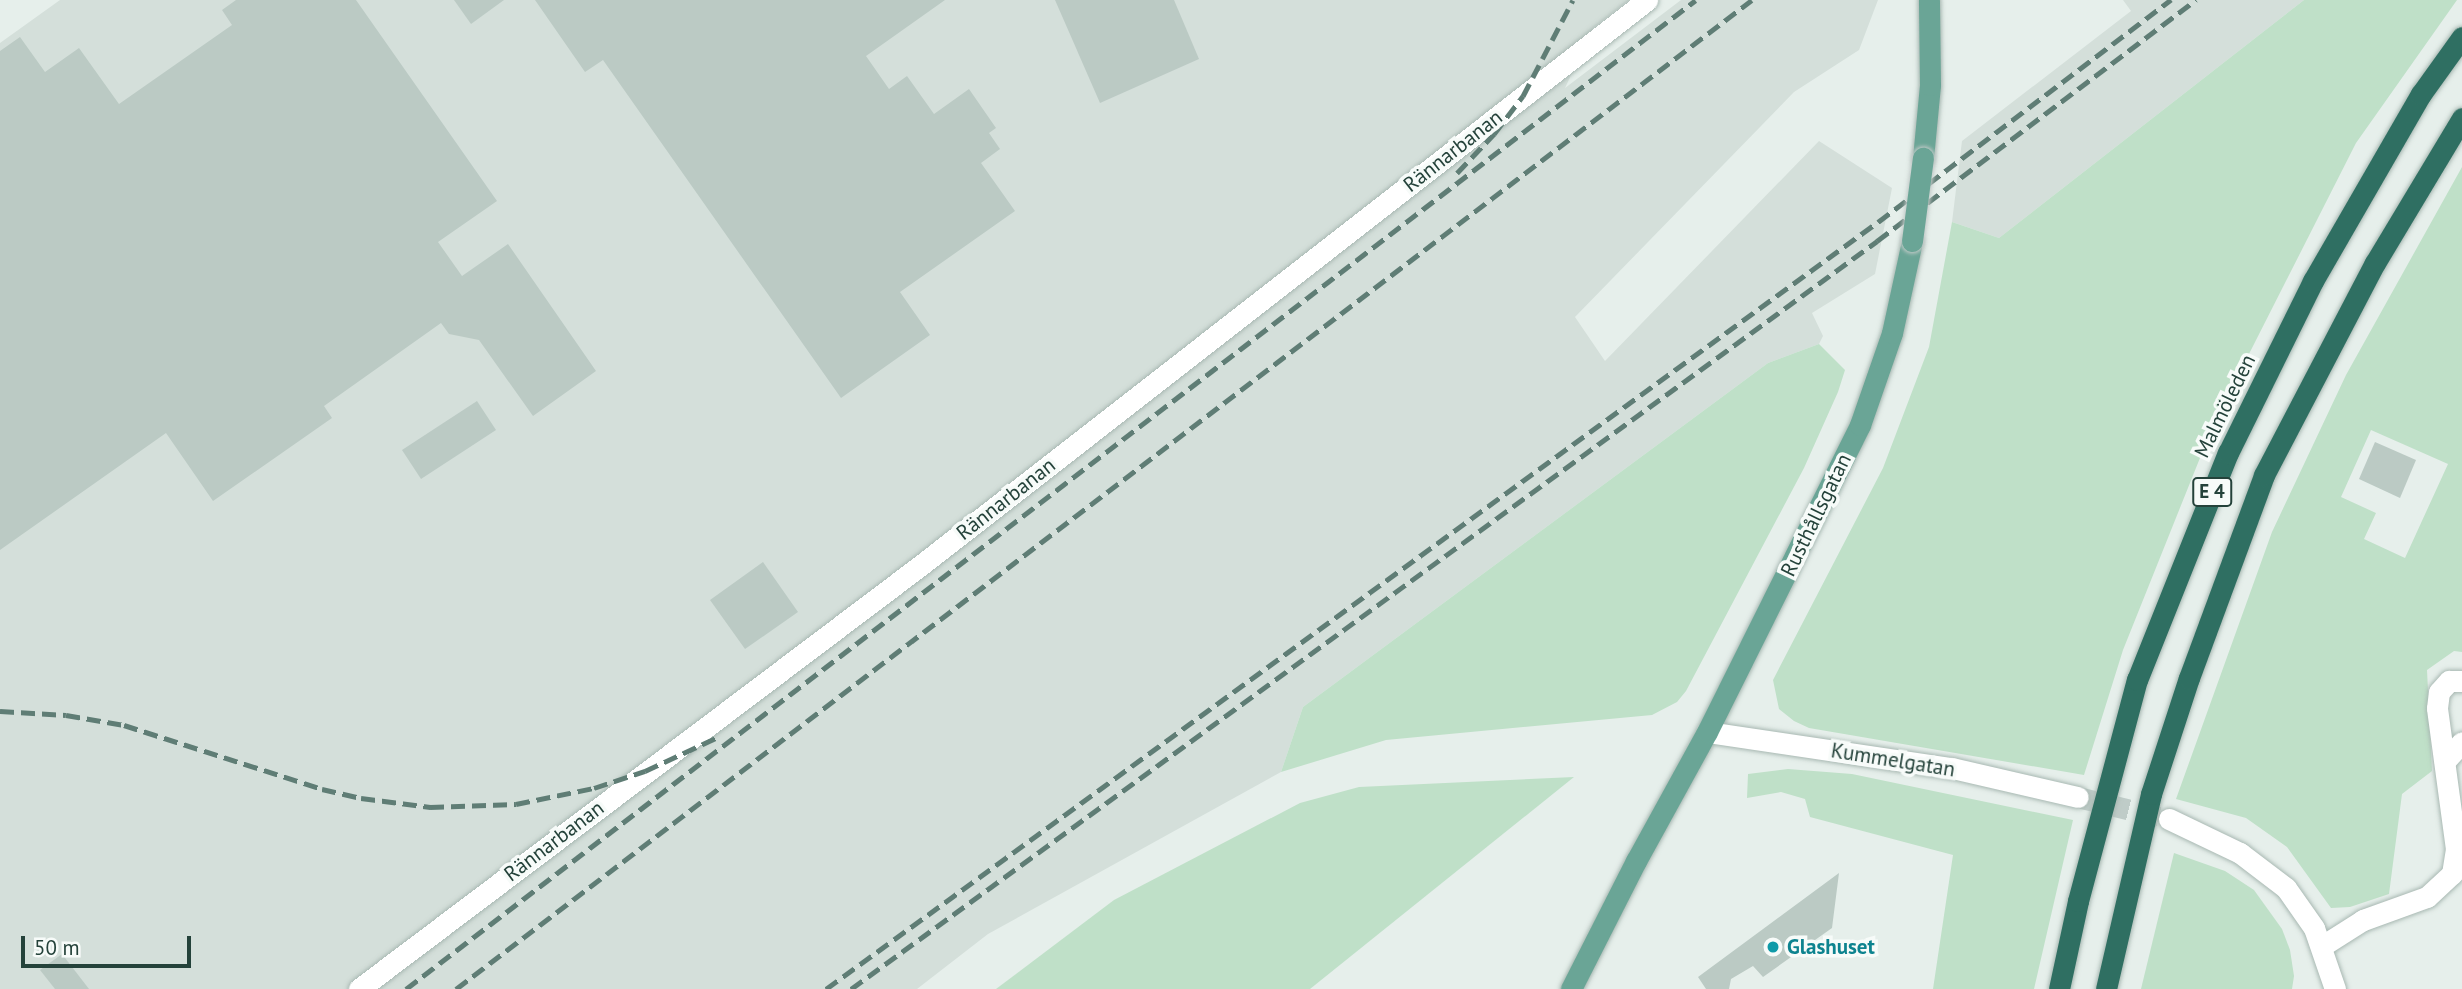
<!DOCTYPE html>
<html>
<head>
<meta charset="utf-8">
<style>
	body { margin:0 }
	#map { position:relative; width:2462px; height:989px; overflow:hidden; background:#e6efeb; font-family:"PT Sans",sans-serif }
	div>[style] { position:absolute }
	.built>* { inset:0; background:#d4dfda }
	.green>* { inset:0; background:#bfe0c8 }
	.building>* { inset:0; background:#bbcac4 }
	.minor-tunnel>* { height:21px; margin-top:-10.5px; transform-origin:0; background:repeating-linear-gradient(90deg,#bfccc8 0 21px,transparent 0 31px) }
	.roads { filter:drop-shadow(0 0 2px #a8b8b2) drop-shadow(0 0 2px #a8b8b2) }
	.minor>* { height:21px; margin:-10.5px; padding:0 10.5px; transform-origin:10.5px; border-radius:10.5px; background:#fff }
	.major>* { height:21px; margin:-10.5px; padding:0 10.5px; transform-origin:10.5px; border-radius:10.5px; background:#6aa596 }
	.highway>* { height:21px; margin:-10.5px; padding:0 10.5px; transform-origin:10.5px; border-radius:10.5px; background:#2f6f62 }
	.rail>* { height:5px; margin-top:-2.5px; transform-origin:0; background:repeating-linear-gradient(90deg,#5f7d75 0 14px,transparent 0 21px) }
	.bridges { filter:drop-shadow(0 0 2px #c2cac8) drop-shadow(0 0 2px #c2cac8) }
	.major-bridge>* { height:21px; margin:-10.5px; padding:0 10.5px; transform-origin:10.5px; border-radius:10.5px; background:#6aa596 }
	.dots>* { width:19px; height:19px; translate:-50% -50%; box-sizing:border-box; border:4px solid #f7fbf9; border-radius:50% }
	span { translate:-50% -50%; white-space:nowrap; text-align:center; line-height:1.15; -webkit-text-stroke:7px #f7fbf9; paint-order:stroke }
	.shield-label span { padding:2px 5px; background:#f7fbf9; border:2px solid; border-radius:5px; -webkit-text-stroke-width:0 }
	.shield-label { font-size:19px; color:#24423a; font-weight:700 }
	.street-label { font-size:21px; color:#24423a }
	.culture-label { font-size:21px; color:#0d838f; font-weight:700 }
	.left { translate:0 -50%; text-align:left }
	.scale { position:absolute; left:21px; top:936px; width:170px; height:32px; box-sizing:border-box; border:4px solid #24423a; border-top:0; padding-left:9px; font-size:21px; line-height:24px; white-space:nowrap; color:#24423a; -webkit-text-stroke:5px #f7fbf9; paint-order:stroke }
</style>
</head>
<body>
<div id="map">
	<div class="built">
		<i style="clip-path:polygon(60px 0,1629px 0,1593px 28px,1565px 88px,1681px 0,1878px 0,1859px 50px,1794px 92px,1575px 317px,1605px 361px,1819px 141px,1892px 188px,1875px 274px,1812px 313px,1823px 336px,1819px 344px,1768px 363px,1303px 707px,1281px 772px,988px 934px,917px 989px,0 989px,0 43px)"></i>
		<i style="clip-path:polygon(2123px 0,2304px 0,1999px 238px,1952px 222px,1962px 141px,2131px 11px)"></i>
	</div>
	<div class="green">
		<i style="clip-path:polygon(2304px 0,2457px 0,2356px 143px,2214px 423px,2123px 650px,2084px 775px,1809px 728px,1794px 721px,1779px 709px,1773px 680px,1883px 468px,1929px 347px,1952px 222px,1999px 238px)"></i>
		<i style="clip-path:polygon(evenodd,2462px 167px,2462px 652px,2454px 651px,2427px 670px,2432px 771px,2402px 794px,2389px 894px,2350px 907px,2331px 908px,2287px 847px,2246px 818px,2176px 799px,2272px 532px,2346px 375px,2462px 167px,2371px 430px,2448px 464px,2405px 558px,2364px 539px,2376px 513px,2341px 497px,2371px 430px)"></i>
		<i style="clip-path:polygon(1819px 344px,1845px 370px,1838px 392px,1804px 468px,1686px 691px,1677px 702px,1652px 715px,1386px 740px,1281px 772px,1303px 707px,1768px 363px)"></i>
		<i style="clip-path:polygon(1788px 769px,1852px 774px,2073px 820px,2034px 989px,1933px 989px,1953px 855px,1810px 817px,1805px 799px,1781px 792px,1747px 798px,1748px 774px)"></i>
		<i style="clip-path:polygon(1574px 777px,1310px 989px,996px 989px,1114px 900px,1300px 803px,1359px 787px)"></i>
		<i style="clip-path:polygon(2174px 853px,2225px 871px,2254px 890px,2282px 929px,2290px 950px,2294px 976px,2292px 989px,2141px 989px)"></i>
	</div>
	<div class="building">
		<i style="clip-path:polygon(236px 0,356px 0,497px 201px,438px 242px,462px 276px,508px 244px,596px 371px,533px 416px,479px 340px,449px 334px,441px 323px,324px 406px,332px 418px,213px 501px,166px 433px,0 550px,0 51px,20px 37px,45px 72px,79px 48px,119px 104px,232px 25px,222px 10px)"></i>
		<i style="clip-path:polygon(454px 0,504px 0,471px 24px)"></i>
		<i style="clip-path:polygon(535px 0,945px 0,866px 56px,889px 89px,907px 76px,934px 114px,969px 89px,996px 128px,989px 133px,1000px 149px,981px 163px,1015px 211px,900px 292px,930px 335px,841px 398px,603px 60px,585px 72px)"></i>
		<i style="clip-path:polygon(1055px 0,1174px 0,1199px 59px,1100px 103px)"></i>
		<i style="clip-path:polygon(477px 401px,496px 430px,421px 479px,402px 450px)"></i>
		<i style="clip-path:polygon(2375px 442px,2416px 460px,2400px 498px,2359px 479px)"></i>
		<i style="clip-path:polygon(763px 562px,798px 612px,745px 649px,710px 600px)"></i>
		<i style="clip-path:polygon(1839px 873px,1832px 928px,1763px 977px,1753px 966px,1731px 979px,1729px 989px,1706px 989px,1698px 977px)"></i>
		<i style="clip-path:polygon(62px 954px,89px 989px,55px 989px,40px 970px)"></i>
	</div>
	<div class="minor-tunnel">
		<i style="left:2078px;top:797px;width:89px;rotate:13.7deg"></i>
	</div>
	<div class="roads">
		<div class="minor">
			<i style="left:1707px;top:732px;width:248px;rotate:8.4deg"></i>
			<i style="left:1952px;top:768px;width:129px;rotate:13deg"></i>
			<i style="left:2445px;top:761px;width:25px;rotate:-48deg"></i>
			<i style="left:2169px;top:819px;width:79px;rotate:25.6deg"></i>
			<i style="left:2240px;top:853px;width:58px;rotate:37.3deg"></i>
			<i style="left:2286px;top:888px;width:49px;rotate:55deg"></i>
			<i style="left:2314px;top:928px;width:65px;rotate:71deg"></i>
			<i style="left:2322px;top:946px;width:49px;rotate:-32.4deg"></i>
			<i style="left:2363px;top:920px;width:68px;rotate:-19.8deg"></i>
			<i style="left:2427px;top:897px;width:34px;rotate:-43deg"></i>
			<i style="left:2452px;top:874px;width:25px;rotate:-81deg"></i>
			<i style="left:2456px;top:849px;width:142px;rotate:-97.7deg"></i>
			<i style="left:2437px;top:708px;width:16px;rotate:-83deg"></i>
			<i style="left:2439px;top:692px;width:15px;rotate:-48deg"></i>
			<i style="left:2449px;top:681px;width:13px"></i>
			<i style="left:359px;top:989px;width:704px;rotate:-37.03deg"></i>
			<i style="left:921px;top:565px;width:920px;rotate:-37.89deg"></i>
		</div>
		<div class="major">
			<i style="left:1923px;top:158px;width:73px;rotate:-84.5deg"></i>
			<i style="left:1930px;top:85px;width:85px;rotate:-90.7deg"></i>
			<i style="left:1571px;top:989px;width:144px;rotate:-63.1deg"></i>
			<i style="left:1636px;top:861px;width:147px;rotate:-61.2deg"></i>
			<i style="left:1707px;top:732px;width:343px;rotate:-63.5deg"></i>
			<i style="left:1860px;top:425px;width:97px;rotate:-70.8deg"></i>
			<i style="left:1892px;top:333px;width:94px;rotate:-77.7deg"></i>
		</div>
		<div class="highway">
			<i style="left:2059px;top:989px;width:90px;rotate:-77.8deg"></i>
			<i style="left:2078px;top:901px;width:229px;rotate:-75.1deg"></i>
			<i style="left:2137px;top:680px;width:245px;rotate:-68.2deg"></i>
			<i style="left:2228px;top:453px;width:192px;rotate:-63.7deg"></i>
			<i style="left:2313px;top:281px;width:216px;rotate:-60deg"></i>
			<i style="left:2421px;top:94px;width:70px;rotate:-54.3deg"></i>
			<i style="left:2106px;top:989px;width:200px;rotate:-77deg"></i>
			<i style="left:2151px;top:794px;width:122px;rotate:-71.9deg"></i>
			<i style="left:2189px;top:678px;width:216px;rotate:-69.7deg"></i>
			<i style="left:2264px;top:475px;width:239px;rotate:-62.4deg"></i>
			<i style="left:2375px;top:263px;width:169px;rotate:-59deg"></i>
		</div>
	</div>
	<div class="rail">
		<i style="left:1457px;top:173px;width:54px;rotate:-46.5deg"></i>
		<i style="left:1494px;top:134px;width:48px;rotate:-52.7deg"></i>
		<i style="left:1523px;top:96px;width:108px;rotate:-62.5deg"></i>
		<i style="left:0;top:711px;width:66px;rotate:3.5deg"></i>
		<i style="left:66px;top:715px;width:59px;rotate:9.8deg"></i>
		<i style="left:124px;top:725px;width:208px;rotate:17.9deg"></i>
		<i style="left:322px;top:789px;width:40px;rotate:13deg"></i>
		<i style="left:361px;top:798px;width:70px;rotate:7.4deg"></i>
		<i style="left:430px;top:807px;width:86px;rotate:-2deg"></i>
		<i style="left:516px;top:804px;width:80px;rotate:-11.6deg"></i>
		<i style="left:594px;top:788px;width:54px;rotate:-18.4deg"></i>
		<i style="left:645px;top:771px;width:81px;rotate:-25deg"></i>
		<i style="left:406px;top:989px;width:1625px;rotate:-37.48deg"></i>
		<i style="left:456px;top:989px;width:1630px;rotate:-37.35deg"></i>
		<i style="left:826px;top:989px;width:1302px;rotate:-36.1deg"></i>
		<i style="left:1878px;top:222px;width:368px;rotate:-37.2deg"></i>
		<i style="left:851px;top:989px;width:1270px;rotate:-36.09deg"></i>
		<i style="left:1877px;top:241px;width:400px;rotate:-37.1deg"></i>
	</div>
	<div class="bridges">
		<div class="major-bridge">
			<i style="left:1912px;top:241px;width:84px;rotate:-82.5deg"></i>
		</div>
	</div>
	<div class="dots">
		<i style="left:1773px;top:947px;background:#0f9aa8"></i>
	</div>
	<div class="shield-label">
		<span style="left:2212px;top:492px">E 4</span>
	</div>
	<div class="street-label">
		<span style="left:1453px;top:151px;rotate:-38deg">Rännarbanan</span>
		<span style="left:2225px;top:406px;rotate:-64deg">Malmöleden</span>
		<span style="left:1006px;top:499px;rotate:-38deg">Rännarbanan</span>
		<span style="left:1816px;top:515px;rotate:-64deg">Rusthållsgatan</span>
		<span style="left:1893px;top:760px;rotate:9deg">Kummelgatan</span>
		<span style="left:554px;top:841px;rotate:-37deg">Rännarbanan</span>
	</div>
	<div class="culture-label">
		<span class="left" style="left:1787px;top:947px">Glashuset</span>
	</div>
	<div class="scale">50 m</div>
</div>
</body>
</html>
